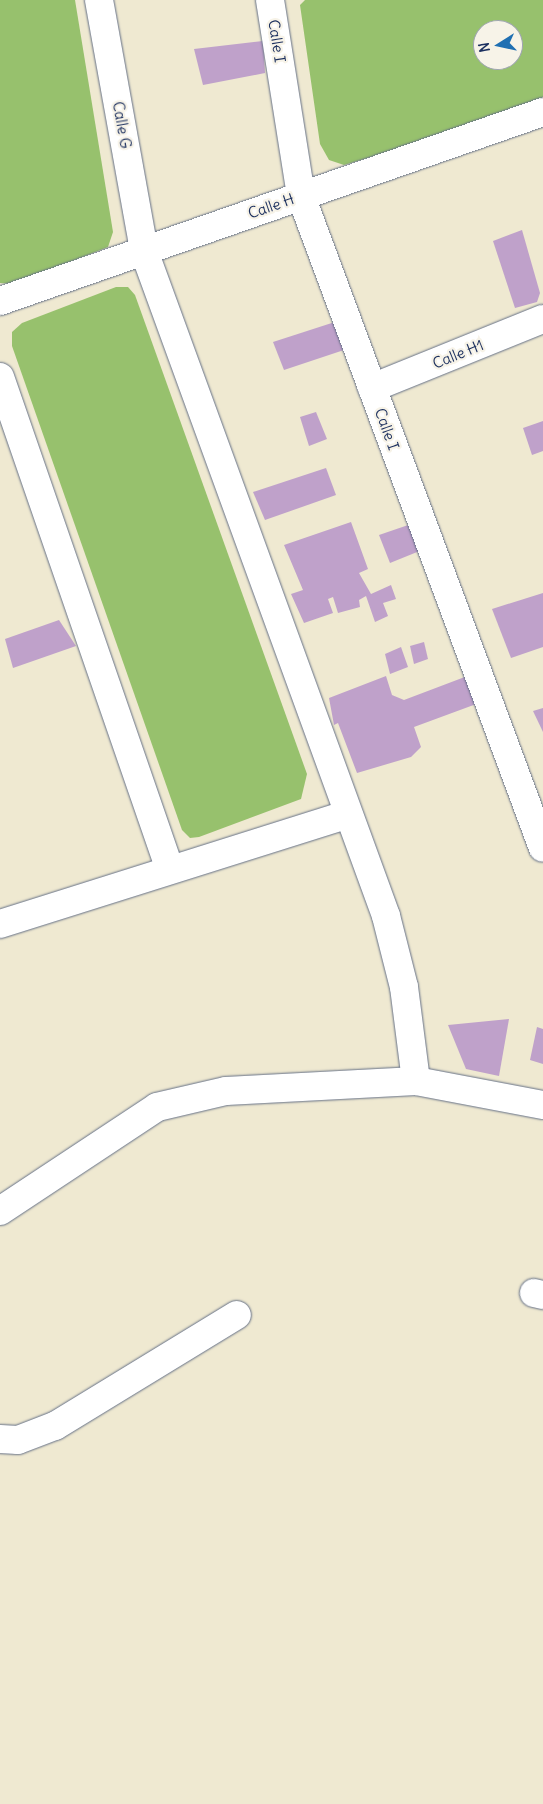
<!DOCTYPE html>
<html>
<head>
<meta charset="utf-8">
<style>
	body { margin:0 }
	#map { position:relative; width:543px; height:1804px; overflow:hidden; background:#efe9d1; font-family:Delius,sans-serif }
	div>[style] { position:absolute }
	.green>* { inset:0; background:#97c16d }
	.building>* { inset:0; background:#bfa1ca }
	.roads { filter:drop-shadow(0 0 1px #657086) drop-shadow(0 0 1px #657086) }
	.minor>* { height:28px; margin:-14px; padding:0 14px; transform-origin:14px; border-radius:14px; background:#fff }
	span { translate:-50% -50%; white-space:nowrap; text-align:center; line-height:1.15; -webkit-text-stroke:4.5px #f7f3e8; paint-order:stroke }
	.street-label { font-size:15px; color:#1b2f5e }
	.north { position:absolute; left:473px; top:20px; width:50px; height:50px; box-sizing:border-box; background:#f7f3e8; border:1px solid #9fa5b1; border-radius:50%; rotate:260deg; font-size:14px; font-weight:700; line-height:20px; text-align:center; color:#1b2f5e }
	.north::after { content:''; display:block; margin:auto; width:18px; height:22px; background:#1f6fb2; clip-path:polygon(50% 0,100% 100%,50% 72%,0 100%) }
</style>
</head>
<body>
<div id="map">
	<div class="green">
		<i style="clip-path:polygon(0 0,75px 0,113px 232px,108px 247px,14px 284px,0 283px)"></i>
		<i style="clip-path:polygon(evenodd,305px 0,543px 0,543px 106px,344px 165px,329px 160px,320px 144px,300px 5px,305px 0,483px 30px,513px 30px,513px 60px,483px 60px,483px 30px)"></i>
		<i style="clip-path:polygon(116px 287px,128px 287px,135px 295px,307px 774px,301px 799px,199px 837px,190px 838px,182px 830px,12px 346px,12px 332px,22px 323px)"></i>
	</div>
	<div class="building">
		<i style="clip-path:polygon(263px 41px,265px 73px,203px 85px,194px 49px)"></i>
		<i style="clip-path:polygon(522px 230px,540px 293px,537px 302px,515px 308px,493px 241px)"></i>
		<i style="clip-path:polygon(341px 320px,350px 348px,284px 370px,273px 342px)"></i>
		<i style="clip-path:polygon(316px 412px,327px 439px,309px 446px,300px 417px)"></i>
		<i style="clip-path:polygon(543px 421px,543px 451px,532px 455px,523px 428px)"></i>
		<i style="clip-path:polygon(326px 468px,336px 495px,265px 520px,253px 492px)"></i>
		<i style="clip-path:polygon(351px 522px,368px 569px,359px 573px,371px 594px,391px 585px,396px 599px,383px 603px,388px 616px,375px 622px,366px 596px,359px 600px,360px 607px,338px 613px,333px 597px,328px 599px,333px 613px,304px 623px,291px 594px,303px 590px,284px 545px)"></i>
		<i style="clip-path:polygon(417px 522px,427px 548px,390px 563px,379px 535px)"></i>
		<i style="clip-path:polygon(543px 593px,543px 647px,511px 658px,492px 609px)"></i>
		<i style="clip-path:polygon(59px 620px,76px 646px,13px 668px,5px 639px)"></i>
		<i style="clip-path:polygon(424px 642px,428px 659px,414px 664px,410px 646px)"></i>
		<i style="clip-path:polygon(401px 647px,408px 667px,390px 674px,385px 654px)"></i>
		<i style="clip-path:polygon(470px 675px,479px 703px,414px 727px,421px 747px,411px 757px,357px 773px,338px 723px,334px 725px,329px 698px,386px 676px,392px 695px,404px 700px)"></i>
		<i style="clip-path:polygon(543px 708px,543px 732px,533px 711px)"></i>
		<i style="clip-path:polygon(509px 1019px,499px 1076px,466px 1069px,448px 1025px)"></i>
		<i style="clip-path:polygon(537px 1027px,543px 1029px,543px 1064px,530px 1060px)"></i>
	</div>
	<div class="roads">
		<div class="minor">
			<i style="left:99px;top:0;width:255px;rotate:79.8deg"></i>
			<i style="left:144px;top:251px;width:708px;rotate:70deg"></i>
			<i style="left:386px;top:916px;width:73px;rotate:75.8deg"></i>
			<i style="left:404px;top:987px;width:95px;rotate:82.7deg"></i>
			<i style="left:270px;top:0;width:198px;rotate:81deg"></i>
			<i style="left:301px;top:196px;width:695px;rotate:69.64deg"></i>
			<i style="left:0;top:301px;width:575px;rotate:-19.19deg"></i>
			<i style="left:0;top:377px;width:521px;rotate:70.97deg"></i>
			<i style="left:372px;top:388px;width:184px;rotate:-22deg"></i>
			<i style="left:0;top:924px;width:363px;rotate:-17.5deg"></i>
			<i style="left:0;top:1211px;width:188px;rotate:-33.5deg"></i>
			<i style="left:157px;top:1107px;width:71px;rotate:-13.1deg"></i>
			<i style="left:226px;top:1091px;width:190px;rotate:-3deg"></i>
			<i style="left:416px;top:1081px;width:129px;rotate:10.7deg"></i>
			<i style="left:534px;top:1293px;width:9px;rotate:13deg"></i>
			<i style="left:0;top:1439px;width:18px;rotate:3deg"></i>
			<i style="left:18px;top:1440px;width:40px;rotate:-21deg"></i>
			<i style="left:55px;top:1426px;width:213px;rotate:-31.4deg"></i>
		</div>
	</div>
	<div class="street-label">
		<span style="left:277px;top:41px;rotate:81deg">Calle I</span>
		<span style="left:122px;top:125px;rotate:80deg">Calle G</span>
		<span style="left:271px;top:206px;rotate:-19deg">Calle H</span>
		<span style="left:458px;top:354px;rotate:-22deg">Calle H1</span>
		<span style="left:387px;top:429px;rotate:70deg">Calle I</span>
	</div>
	<div class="north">N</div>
</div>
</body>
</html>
